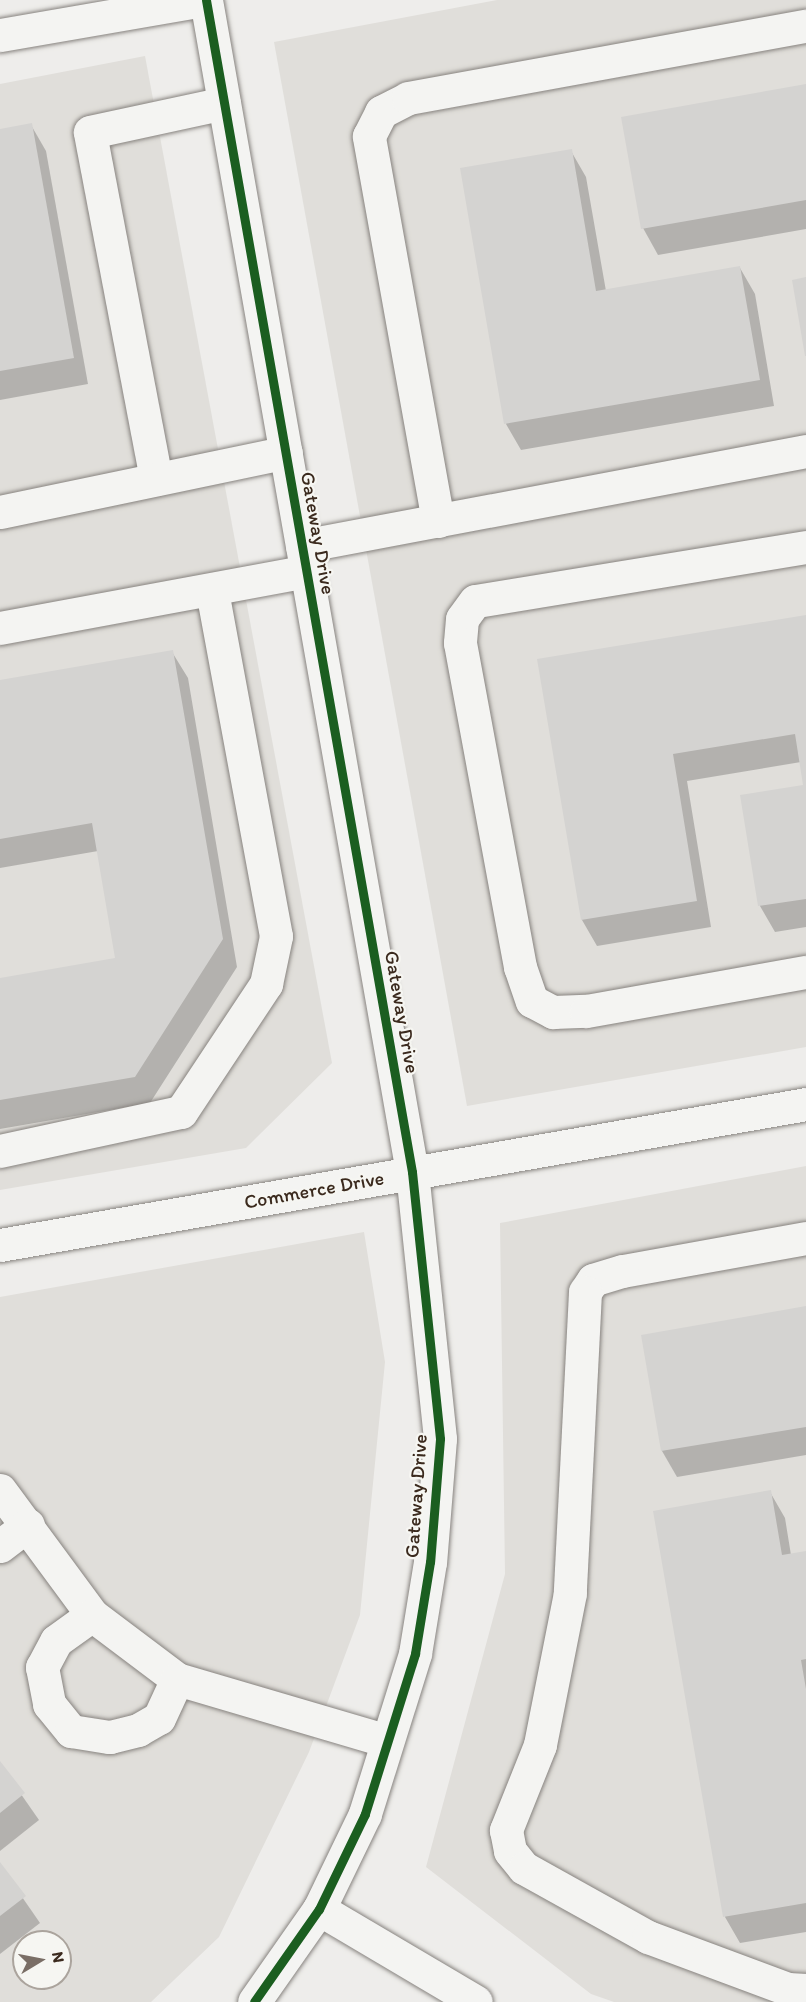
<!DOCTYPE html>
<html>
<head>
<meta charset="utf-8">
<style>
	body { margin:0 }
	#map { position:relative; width:806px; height:2002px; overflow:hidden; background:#eeedeb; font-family:Itim,sans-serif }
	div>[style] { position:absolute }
	.built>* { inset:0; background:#e0deda }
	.shadow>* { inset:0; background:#0003 }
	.building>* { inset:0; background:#d4d3d1 }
	.roads { filter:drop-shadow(0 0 2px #87837f) drop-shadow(0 0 2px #87837f) }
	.minor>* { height:33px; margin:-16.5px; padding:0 16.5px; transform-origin:16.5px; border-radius:16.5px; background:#f4f4f2 }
	.cycleway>* { height:9px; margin:-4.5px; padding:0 4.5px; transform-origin:4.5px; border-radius:4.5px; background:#1b5e20 }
	span { translate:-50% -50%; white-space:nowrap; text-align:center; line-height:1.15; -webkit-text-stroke:4.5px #f6f6f2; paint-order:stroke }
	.street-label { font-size:20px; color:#3b2a1e }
	.north { position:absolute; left:12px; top:1930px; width:60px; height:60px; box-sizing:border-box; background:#f6f6f2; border:2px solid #aba49d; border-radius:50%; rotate:80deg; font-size:16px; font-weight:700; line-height:24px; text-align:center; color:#3b2a1e }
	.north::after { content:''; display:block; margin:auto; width:21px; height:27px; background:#7a6e66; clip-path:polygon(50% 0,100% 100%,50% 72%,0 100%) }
</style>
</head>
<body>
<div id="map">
	<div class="built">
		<i style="clip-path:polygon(497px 0,806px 0,806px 1047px,467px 1106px,274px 42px)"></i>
		<i style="clip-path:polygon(145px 56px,332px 1063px,246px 1148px,0 1190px,0 84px)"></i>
		<i style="clip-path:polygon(806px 1166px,806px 2002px,614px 2002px,591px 1994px,426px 1867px,505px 1574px,500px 1223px)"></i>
		<i style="clip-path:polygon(evenodd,364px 1232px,385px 1362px,360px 1615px,309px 1752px,219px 1937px,151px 2002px,0 2002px,0 1297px,364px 1232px,24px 1942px,60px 1942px,60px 1978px,24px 1978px,24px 1942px)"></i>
	</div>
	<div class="shadow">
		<i style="clip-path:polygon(806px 86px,806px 229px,658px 255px,643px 228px)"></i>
		<i style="clip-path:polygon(31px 125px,46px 151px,88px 384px,0 400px,0 131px)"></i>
		<i style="clip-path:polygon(571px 151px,586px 177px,606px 291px,740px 268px,755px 294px,774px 406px,521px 450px,506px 424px)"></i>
		<i style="clip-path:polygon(806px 616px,806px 927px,775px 932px,760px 906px,742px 797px,805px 786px,801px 762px,687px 781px,711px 927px,597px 946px,582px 920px,539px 660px)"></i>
		<i style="clip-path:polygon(172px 652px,188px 678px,237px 967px,150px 1103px,0 1129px,0 980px,117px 960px,98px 851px,0 868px,0 682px)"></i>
		<i style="clip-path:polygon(806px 1308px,806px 1455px,677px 1477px,662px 1451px,642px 1336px)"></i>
		<i style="clip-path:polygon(770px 1492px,785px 1518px,791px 1555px,806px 1552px,806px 1932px,740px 1943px,725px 1917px)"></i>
		<i style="clip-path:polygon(0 1764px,39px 1820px,0 1851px)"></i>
		<i style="clip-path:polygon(0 1865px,40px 1923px,0 1954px)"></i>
	</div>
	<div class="building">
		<i style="clip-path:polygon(806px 84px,806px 200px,641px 229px,621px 117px)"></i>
		<i style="clip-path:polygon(32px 123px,74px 358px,0 371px,0 129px)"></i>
		<i style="clip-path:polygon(572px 149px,596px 291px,740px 266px,760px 380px,504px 424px,460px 168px)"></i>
		<i style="clip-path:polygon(806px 277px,806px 356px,805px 356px,792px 280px)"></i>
		<i style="clip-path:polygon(806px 615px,806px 899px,758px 906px,740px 795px,803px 785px,795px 734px,673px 754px,697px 901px,581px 920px,537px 659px)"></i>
		<i style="clip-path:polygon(173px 650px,223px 939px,135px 1077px,0 1100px,0 978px,115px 958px,92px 823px,0 839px,0 680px)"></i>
		<i style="clip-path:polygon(806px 1306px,806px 1427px,661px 1451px,641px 1335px)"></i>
		<i style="clip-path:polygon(771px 1490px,782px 1555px,806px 1551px,806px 1659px,801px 1660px,806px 1689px,806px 1903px,723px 1917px,653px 1511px)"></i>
		<i style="clip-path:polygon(0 1761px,25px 1793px,0 1813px)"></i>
		<i style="clip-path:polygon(0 1862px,26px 1896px,0 1916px)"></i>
	</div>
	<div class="roads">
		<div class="minor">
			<i style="left:206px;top:0;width:1190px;rotate:80.03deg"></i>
			<i style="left:412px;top:1172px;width:268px;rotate:84deg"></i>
			<i style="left:440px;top:1439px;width:123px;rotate:94.6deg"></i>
			<i style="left:430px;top:1562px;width:93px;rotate:99.3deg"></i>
			<i style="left:415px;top:1654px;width:168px;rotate:107.4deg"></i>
			<i style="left:365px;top:1814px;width:106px;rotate:115.8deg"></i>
			<i style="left:319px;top:1909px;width:113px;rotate:125deg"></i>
			<i style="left:0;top:35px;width:206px;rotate:-9.8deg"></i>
			<i style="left:156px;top:479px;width:353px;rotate:-100.8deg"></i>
			<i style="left:90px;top:132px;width:137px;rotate:-12.2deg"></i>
			<i style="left:0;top:512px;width:292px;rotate:-11.8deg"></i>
			<i style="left:438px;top:521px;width:391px;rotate:-100.2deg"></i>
			<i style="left:369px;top:136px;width:27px;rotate:-63deg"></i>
			<i style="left:381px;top:112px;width:30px;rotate:-27deg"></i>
			<i style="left:408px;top:98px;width:404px;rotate:-10.3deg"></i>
			<i style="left:302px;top:546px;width:513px;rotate:-10.67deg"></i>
			<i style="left:806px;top:547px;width:335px;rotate:170.7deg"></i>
			<i style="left:475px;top:601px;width:22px;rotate:126deg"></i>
			<i style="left:462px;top:619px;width:24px;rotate:95deg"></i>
			<i style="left:460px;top:643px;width:330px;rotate:79.5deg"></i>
			<i style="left:520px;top:967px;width:36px;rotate:71deg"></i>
			<i style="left:532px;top:1001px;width:24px;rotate:28deg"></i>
			<i style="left:553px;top:1012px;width:33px;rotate:-2deg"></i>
			<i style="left:586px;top:1011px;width:223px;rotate:-10.1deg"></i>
			<i style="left:0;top:628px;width:312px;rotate:-10.5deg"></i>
			<i style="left:0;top:1151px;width:185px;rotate:-12.2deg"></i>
			<i style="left:181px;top:1112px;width:154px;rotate:-56.4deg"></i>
			<i style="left:266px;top:984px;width:49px;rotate:-78.2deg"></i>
			<i style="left:276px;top:936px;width:352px;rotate:-100.5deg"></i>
			<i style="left:806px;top:1238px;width:187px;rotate:169.8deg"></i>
			<i style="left:622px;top:1271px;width:30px;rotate:163deg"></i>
			<i style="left:593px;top:1280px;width:14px;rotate:124deg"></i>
			<i style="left:585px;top:1292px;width:301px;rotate:92.9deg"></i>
			<i style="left:570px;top:1593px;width:155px;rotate:101.2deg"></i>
			<i style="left:540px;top:1745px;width:92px;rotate:111.8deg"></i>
			<i style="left:506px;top:1830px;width:21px;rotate:79deg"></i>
			<i style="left:510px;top:1851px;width:22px;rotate:51deg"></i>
			<i style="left:524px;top:1868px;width:142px;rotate:29.1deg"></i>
			<i style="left:648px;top:1937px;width:149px;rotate:20.4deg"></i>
			<i style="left:788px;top:1989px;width:18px;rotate:3deg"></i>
			<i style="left:0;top:1245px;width:818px;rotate:-9.92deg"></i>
			<i style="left:0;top:1490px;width:155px;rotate:53.6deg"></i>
			<i style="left:92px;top:1615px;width:106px;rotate:37deg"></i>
			<i style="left:177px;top:1679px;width:219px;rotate:16.4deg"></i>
			<i style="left:0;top:1546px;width:35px;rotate:-37deg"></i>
			<i style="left:92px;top:1615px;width:44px;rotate:144.2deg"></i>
			<i style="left:56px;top:1641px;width:30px;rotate:118deg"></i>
			<i style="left:42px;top:1667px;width:38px;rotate:79deg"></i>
			<i style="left:49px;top:1704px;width:35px;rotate:51deg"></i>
			<i style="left:71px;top:1731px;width:39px;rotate:9deg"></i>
			<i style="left:110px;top:1737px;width:29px;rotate:-14deg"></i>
			<i style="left:138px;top:1730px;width:24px;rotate:-30deg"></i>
			<i style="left:159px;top:1718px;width:43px;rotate:-65.2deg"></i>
			<i style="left:319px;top:1909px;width:182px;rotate:30.6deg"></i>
		</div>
	</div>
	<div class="cycleway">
		<i style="left:206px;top:0;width:1190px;rotate:80.03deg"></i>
		<i style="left:412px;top:1172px;width:268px;rotate:84deg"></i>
		<i style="left:440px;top:1439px;width:123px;rotate:94.6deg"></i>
		<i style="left:430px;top:1562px;width:93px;rotate:99.3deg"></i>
		<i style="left:415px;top:1654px;width:168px;rotate:107.4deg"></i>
		<i style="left:365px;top:1814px;width:106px;rotate:115.8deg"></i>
		<i style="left:319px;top:1909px;width:113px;rotate:125deg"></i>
	</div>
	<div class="street-label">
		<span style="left:318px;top:533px;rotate:80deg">Gateway Drive</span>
		<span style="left:402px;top:1012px;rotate:80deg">Gateway Drive</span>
		<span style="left:314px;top:1190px;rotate:-10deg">Commerce Drive</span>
		<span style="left:416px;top:1496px;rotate:-86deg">Gateway Drive</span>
	</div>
	<div class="north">N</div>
</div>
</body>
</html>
